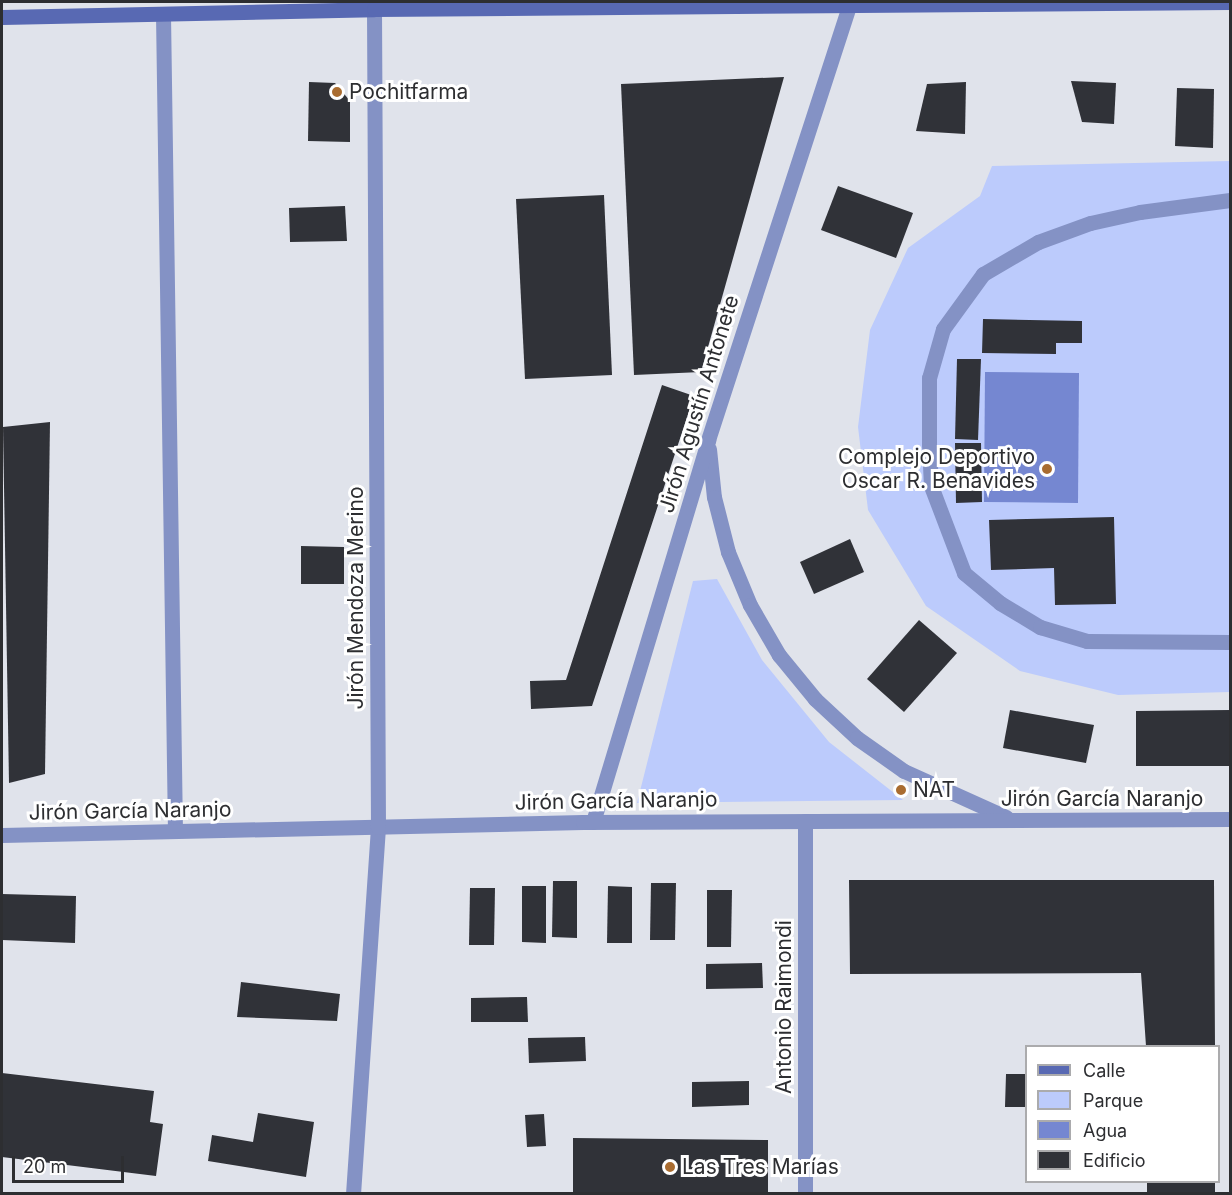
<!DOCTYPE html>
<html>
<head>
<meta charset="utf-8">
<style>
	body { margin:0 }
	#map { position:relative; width:1232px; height:1195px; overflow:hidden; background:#e0e3eb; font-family:Inter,sans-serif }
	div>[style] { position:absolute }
	.green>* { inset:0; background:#bccbfc }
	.water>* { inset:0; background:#7587d1 }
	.building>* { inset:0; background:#303238 }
	.service>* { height:15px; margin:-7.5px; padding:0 7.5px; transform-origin:7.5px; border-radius:7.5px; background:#8492c5 }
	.minor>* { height:15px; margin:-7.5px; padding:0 7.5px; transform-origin:7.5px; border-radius:7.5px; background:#8492c5 }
	.secondary>* { height:15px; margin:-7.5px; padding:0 7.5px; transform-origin:7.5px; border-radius:7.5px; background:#5869b3 }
	.dots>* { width:16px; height:16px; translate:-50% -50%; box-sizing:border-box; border:3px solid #fff; border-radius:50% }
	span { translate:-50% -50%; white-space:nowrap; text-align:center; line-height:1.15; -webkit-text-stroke:6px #fff; paint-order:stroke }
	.poi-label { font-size:21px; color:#2d2e31 }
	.left { translate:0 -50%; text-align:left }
	.right { translate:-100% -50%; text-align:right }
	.street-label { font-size:21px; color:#2d2e31 }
	.frame { position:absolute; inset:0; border:3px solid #2d2e31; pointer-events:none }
	.legend { position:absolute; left:1025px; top:1045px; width:195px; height:138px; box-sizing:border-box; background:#fff; border:2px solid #ababad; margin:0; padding:8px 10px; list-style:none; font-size:18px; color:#2d2e31 }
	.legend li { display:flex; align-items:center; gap:12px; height:30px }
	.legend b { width:30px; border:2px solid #ababad }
	.scale { position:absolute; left:12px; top:1156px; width:112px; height:27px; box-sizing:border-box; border:3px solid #2d2e31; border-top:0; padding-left:8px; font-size:18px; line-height:21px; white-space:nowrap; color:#2d2e31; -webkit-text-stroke:4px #fff; paint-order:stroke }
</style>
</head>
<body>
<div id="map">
	<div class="green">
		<i style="clip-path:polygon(1230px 161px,1230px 692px,1118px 695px,1020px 671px,926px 606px,868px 510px,858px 427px,870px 330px,908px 248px,980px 196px,992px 166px)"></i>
		<i style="clip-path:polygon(717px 579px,762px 660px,829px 742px,903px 800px,637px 803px,693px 581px)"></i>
	</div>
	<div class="water">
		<i style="clip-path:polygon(985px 372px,1079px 373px,1078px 503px,984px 502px)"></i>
	</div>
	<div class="building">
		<i style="clip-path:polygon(784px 77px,701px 372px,634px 375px,621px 84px)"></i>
		<i style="clip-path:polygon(1071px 81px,1116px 83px,1114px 124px,1082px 122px)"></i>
		<i style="clip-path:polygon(309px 82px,335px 83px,350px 101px,350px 142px,308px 141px)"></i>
		<i style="clip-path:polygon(966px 82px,965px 134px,916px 131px,927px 84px)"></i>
		<i style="clip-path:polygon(1177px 88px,1214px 89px,1213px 148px,1175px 146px)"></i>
		<i style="clip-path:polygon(838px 186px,913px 213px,896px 258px,821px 230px)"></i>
		<i style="clip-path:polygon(604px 195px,612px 375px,525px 379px,516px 199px)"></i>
		<i style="clip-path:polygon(345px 206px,347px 241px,290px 242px,289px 208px)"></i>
		<i style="clip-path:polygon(983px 319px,1082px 321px,1082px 343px,1056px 343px,1056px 354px,982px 353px)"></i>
		<i style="clip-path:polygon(957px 359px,981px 359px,978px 440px,955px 439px)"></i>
		<i style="clip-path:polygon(662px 385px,694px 396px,592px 706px,531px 709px,530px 681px,566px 680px)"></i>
		<i style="clip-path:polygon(50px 422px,45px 774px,9px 783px,3px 427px)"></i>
		<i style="clip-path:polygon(955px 443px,981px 443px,982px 502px,956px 503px)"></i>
		<i style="clip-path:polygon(1114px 517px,1116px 604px,1055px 605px,1054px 568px,991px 570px,989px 520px)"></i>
		<i style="clip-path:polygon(850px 539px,864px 572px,814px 594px,800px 562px)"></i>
		<i style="clip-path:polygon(301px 546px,344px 547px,344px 584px,301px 584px)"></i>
		<i style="clip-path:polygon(919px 620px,957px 653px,904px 712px,867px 679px)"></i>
		<i style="clip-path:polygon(1010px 710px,1094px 725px,1086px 763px,1003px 748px)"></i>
		<i style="clip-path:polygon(1230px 710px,1230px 766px,1136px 766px,1136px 711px)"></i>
		<i style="clip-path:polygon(849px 880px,1214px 880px,1215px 1046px,1146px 1046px,1141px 973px,850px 974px)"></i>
		<i style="clip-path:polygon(553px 881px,577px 881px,577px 938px,552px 937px)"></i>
		<i style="clip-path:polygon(651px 883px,676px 883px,675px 940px,650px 940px)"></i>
		<i style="clip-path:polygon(522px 886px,546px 886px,546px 943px,522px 942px)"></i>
		<i style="clip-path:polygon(608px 886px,632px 887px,632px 943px,607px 943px)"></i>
		<i style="clip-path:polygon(470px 888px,495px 888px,494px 945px,469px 945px)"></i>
		<i style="clip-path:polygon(707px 890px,732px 890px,731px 947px,707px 947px)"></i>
		<i style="clip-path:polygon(2px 894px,76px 896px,75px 943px,2px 940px)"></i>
		<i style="clip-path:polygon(762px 963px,763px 988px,706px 989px,706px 964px)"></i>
		<i style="clip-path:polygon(241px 982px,340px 994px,337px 1021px,237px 1017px)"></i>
		<i style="clip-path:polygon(527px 997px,528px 1022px,471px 1022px,471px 998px)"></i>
		<i style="clip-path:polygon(585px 1037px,586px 1061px,529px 1063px,528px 1038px)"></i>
		<i style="clip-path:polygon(2px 1073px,154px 1091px,150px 1122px,163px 1124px,156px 1176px,2px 1157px)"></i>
		<i style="clip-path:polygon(1006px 1074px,1026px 1074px,1026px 1107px,1005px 1107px)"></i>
		<i style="clip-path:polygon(749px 1081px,749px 1105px,692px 1107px,692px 1082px)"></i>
		<i style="clip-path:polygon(258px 1113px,314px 1122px,306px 1177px,208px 1161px,212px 1135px,253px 1142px)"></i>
		<i style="clip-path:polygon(544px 1114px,546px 1146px,527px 1147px,525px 1115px)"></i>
		<i style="clip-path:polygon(573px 1138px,768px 1140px,768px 1194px,573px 1194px)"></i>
		<i style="clip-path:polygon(1147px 1182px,1215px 1182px,1215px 1194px,1147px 1194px)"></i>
	</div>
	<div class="service">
		<i style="left:1230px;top:200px;width:91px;rotate:172.4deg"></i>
		<i style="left:1140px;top:212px;width:51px;rotate:167.6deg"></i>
		<i style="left:1090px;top:223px;width:55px;rotate:159.9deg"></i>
		<i style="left:1038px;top:242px;width:64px;rotate:149.8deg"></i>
		<i style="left:983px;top:274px;width:68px;rotate:126deg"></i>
		<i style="left:943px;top:329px;width:51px;rotate:105.9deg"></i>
		<i style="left:929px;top:378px;width:66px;rotate:90deg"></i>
		<i style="left:929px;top:444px;width:42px;rotate:87.3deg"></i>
		<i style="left:931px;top:486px;width:93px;rotate:69.2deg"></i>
		<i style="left:964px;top:573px;width:47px;rotate:39.8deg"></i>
		<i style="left:1000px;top:603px;width:47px;rotate:31deg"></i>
		<i style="left:1040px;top:627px;width:49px;rotate:16.6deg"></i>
		<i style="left:1087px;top:641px;width:143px;rotate:0.4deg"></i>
	</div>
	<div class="minor">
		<i style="left:163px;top:14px;width:817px;rotate:89.16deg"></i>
		<i style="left:709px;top:449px;width:48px;rotate:84.1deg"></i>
		<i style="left:714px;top:497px;width:57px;rotate:75.7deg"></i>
		<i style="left:728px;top:552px;width:57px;rotate:67.5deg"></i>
		<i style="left:750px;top:605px;width:58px;rotate:59.9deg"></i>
		<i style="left:779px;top:655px;width:57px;rotate:50.7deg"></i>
		<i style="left:815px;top:699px;width:57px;rotate:42.9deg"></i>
		<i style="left:857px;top:738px;width:57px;rotate:35.1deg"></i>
		<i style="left:904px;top:771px;width:112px;rotate:24.3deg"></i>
		<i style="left:593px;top:822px;width:399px;rotate:-73.2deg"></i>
		<i style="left:708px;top:440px;width:460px;rotate:-72deg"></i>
		<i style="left:2px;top:835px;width:581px;rotate:-1.28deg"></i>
		<i style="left:583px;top:822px;width:647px;rotate:-0.27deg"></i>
		<i style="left:353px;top:1194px;width:368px;rotate:-86.1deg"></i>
		<i style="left:378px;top:827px;width:825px;rotate:-90.28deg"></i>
		<i style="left:805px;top:1194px;width:373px;rotate:-90deg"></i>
	</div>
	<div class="secondary">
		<i style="left:2px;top:17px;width:372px;rotate:-1.2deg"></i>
		<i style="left:374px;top:9px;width:856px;rotate:-0.47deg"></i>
	</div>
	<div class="dots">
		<i style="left:337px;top:92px;background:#a96c30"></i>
		<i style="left:1047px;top:469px;background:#a96c30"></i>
		<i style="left:901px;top:790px;background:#a96c30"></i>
		<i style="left:670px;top:1167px;background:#a96c30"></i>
	</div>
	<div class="poi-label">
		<span class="left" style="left:349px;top:92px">Pochitfarma</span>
		<span class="right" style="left:1035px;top:469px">Complejo Deportivo<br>Oscar R. Benavides</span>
		<span class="left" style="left:913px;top:790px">NAT</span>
		<span class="left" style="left:682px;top:1167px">Las Tres Marías</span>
	</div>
	<div class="street-label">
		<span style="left:699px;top:404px;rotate:-73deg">Jirón Agustín Antonete</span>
		<span style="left:356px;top:598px;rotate:-90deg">Jirón Mendoza Merino</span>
		<span style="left:1102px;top:799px">Jirón García Naranjo</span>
		<span style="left:616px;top:801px;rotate:-1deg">Jirón García Naranjo</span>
		<span style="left:130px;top:811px;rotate:-1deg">Jirón García Naranjo</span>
		<span style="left:784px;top:1007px;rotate:-90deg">Antonio Raimondi</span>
	</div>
	<div class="frame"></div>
	<ul class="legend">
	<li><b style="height:8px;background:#5869b3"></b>Calle</li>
	<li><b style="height:16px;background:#bccbfc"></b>Parque</li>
	<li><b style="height:16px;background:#7587d1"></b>Agua</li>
	<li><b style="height:16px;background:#303238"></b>Edificio</li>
	</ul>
	<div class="scale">20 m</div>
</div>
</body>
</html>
